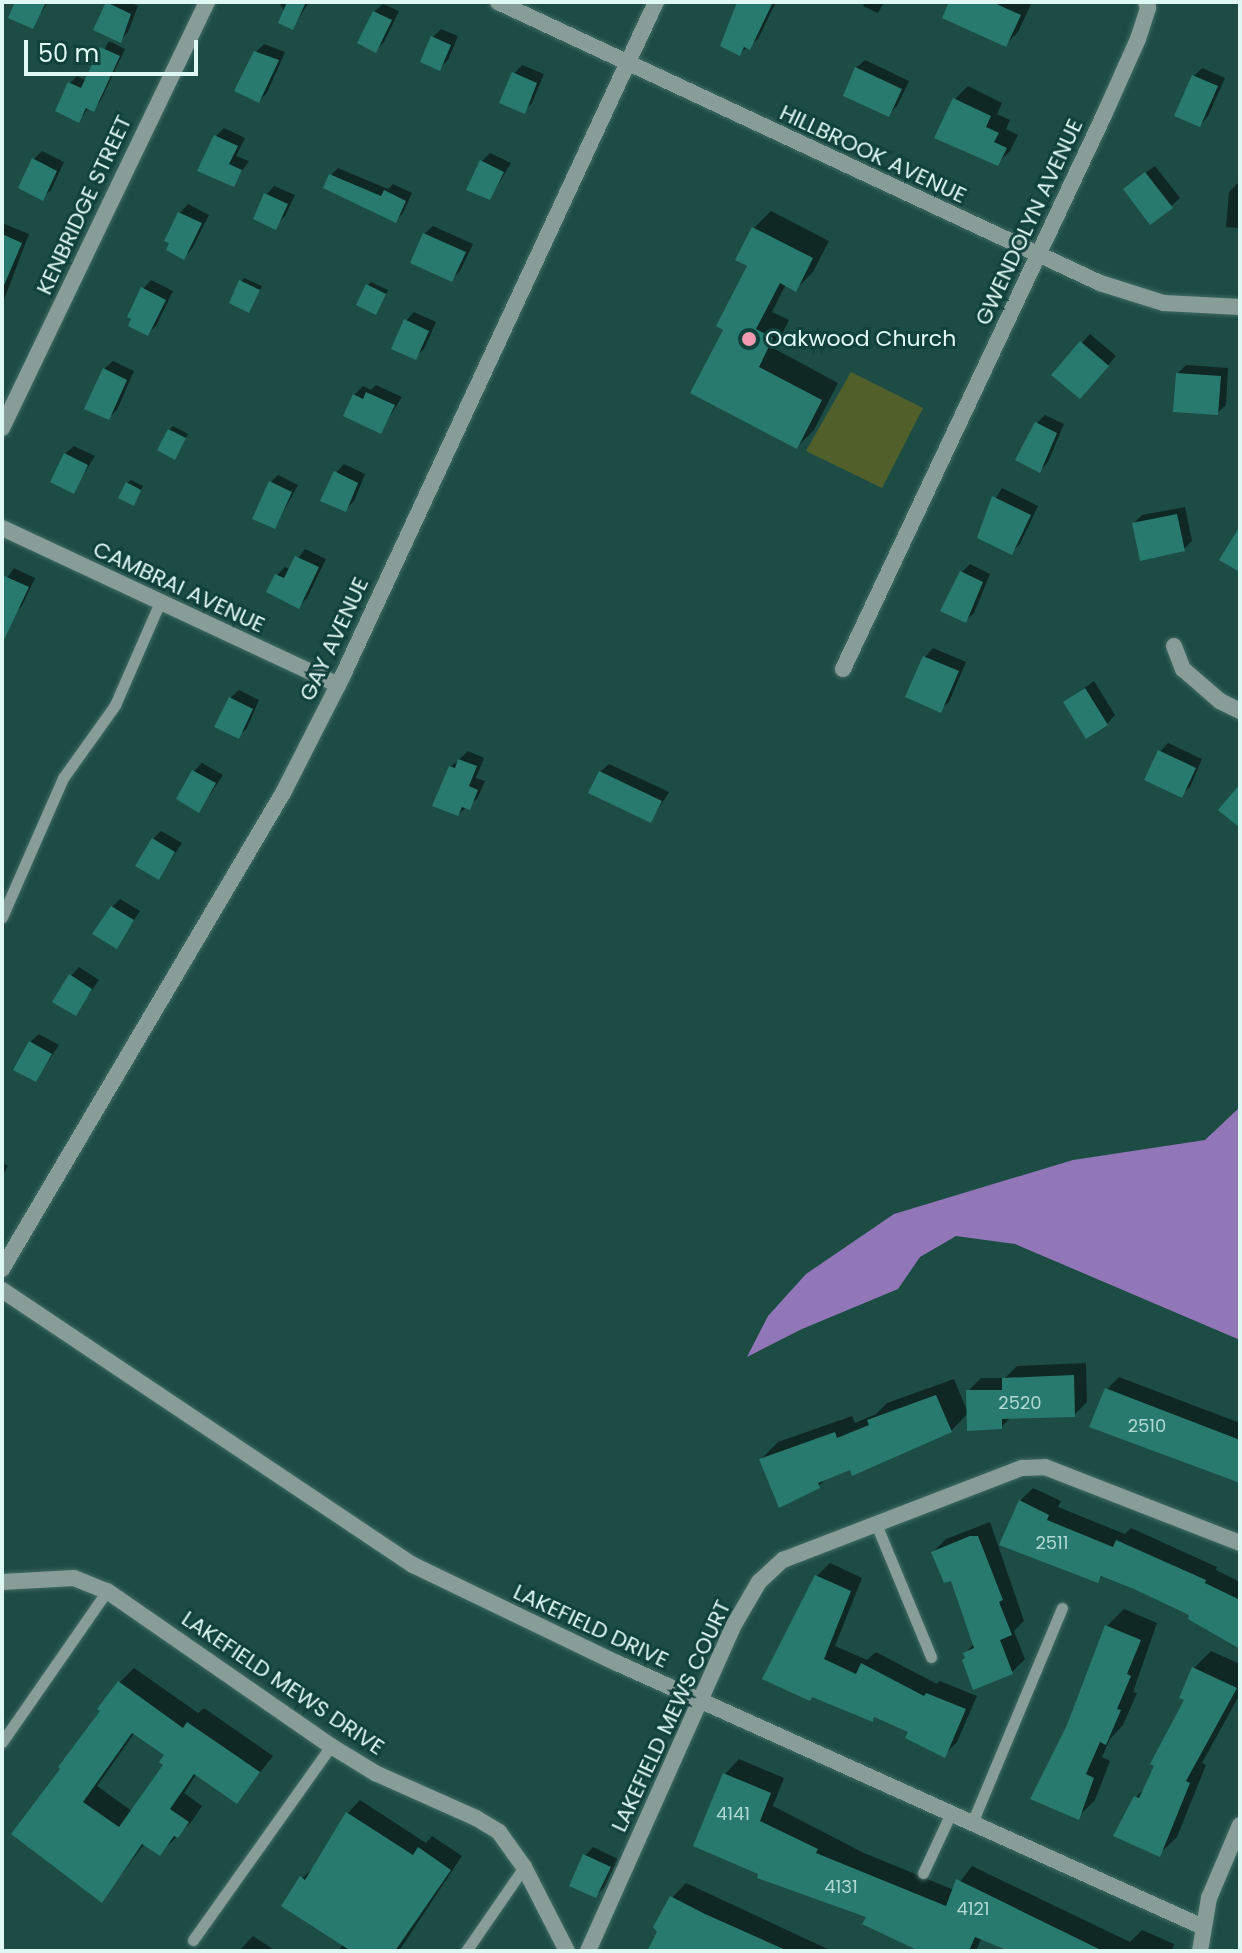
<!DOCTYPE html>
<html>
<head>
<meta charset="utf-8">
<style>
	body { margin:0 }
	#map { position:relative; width:1242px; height:1953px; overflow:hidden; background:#1d4c45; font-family:Poppins,sans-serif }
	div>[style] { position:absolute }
	.green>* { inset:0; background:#51602b }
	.water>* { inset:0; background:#9177b7 }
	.shadow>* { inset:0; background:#0007 }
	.building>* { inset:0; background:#287a6e }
	.roads { filter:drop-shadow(0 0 2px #406b64) drop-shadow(0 0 2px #406b64) }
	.service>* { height:11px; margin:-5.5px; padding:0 5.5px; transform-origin:5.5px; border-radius:5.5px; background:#889c98 }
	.minor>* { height:16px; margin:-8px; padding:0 8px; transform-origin:8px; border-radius:8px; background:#889c98 }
	.tertiary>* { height:16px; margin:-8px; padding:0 8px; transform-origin:8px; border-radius:8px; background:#889c98 }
	.dots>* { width:22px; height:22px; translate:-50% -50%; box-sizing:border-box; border:4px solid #11413b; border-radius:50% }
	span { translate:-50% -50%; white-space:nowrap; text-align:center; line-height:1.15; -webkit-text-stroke:6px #11413b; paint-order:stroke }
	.number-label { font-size:18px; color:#b1d8d2 }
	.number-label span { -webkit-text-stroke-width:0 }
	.street-label { font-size:22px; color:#dff8f3 }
	.poi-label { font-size:22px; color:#dff8f3 }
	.left { translate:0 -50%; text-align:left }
	.frame { position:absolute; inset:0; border:4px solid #dff8f3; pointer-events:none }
	.scale { position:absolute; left:24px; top:40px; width:174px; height:36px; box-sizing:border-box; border:4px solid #dff8f3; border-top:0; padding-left:10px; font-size:24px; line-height:28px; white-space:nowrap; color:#dff8f3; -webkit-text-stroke:6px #11413b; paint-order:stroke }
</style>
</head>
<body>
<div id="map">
	<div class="green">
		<i style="clip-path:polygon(851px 372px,923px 408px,882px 488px,806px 451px)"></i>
	</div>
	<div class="water">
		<i style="clip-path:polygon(1240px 1107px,1240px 1340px,1015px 1244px,956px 1236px,920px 1257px,898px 1289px,802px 1329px,747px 1357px,768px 1316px,806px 1274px,894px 1214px,1073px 1160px,1205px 1140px)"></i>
	</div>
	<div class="shadow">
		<i style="clip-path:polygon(17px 2px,48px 2px,32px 27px)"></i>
		<i style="clip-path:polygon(130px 2px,138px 6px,128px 32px,120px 41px,108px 4px)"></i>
		<i style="clip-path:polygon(279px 2px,309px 2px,293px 27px)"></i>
		<i style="clip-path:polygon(737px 2px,776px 2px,758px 39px,740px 53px,722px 45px)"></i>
		<i style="clip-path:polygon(865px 2px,884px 2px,878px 13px,863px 6px)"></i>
		<i style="clip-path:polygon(951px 2px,1032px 2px,1018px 32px,1005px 45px)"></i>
		<i style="clip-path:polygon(383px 4px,399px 11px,384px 42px,376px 50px,374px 12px)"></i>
		<i style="clip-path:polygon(441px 29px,458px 36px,448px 60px,440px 68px,433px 37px)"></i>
		<i style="clip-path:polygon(109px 41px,125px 49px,100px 102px,93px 109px,89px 107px,79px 121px,57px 110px,70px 83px,77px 76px,87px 81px)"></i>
		<i style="clip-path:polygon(264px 44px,285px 52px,267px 93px,259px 101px,237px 90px,256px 52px)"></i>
		<i style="clip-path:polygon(865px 60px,909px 81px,897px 106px,889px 114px,856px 68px)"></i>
		<i style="clip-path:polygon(522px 65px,544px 74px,532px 103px,524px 111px,514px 74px)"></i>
		<i style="clip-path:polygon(1202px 68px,1225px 78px,1208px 116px,1200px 125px,1194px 76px)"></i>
		<i style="clip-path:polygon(968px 86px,1002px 103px,997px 114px,1010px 120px,1006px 129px,1018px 135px,1010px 151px,997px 164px,937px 137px,955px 99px)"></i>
		<i style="clip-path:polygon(224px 128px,245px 138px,236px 156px,249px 161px,233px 184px,216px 136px)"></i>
		<i style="clip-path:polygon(42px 151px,64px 162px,51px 190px,42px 198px,34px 159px)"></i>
		<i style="clip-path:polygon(490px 153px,511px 163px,490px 198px,481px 162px)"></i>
		<i style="clip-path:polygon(1155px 166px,1180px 198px,1171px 206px,1134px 181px)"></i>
		<i style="clip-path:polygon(338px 168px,388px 189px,393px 184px,412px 193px,403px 213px,395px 221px,331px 175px)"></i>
		<i style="clip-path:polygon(1238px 183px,1240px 228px,1226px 227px,1229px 192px)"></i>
		<i style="clip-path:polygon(274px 186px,295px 195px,285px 216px,277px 224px,266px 195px)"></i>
		<i style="clip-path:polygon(188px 204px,209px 215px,192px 249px,184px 257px,167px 240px,180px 213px)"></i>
		<i style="clip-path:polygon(771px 211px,829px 241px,813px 272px,796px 289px,786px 284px,772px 312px,789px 320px,775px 349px,838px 383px,814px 430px,797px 447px,725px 329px,750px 265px,738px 259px,754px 228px)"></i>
		<i style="clip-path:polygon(2px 223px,29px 234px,2px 305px)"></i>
		<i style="clip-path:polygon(433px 226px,473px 244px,460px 271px,451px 280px,424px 234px)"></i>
		<i style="clip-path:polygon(244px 278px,262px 286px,249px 310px,241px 282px)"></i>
		<i style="clip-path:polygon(151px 280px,173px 291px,156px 326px,147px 334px,143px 289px)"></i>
		<i style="clip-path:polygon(371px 282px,388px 290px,376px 312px,367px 286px)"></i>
		<i style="clip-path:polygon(414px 312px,436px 322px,424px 349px,415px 357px,406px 321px)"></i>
		<i style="clip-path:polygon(1090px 334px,1116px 356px,1088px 388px,1054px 374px)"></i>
		<i style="clip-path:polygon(113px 361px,134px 371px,117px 410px,108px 418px,104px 369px)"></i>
		<i style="clip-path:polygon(1186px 365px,1228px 368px,1226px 405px,1217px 413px,1177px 374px)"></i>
		<i style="clip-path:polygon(376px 385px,402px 397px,380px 432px,346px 415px,354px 395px,363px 386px,371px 390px)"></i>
		<i style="clip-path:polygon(1045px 415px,1064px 424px,1048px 462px,1040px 471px,1037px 423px)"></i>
		<i style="clip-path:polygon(173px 426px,188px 434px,175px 457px,169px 430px)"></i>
		<i style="clip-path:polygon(74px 446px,95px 456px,73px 491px,65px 454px)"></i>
		<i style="clip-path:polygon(344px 464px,365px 474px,354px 501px,345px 510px,336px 473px)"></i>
		<i style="clip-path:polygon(278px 475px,298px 485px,275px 527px,271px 482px)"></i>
		<i style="clip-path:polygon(131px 480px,143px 486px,133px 503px,127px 483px)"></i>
		<i style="clip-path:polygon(1002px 488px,1038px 506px,1020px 544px,1012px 552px,986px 514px)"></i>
		<i style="clip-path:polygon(1185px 507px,1192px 541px,1184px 549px,1134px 523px,1142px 515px)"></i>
		<i style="clip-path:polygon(305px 549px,326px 559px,307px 598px,299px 606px,277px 575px,285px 567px,290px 569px)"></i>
		<i style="clip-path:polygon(970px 564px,990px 574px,974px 613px,965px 621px,962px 572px)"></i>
		<i style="clip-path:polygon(14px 568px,35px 578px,22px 606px,14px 614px,2px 608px,2px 585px)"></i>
		<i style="clip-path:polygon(933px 648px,966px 662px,949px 702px,940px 710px,908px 696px,925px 657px)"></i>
		<i style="clip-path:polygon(1094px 681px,1115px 715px,1107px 724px,1065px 702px)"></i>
		<i style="clip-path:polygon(239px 690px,259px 700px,247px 728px,239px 736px,230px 698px)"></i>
		<i style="clip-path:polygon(1168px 743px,1202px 759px,1190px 787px,1181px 795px,1160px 752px)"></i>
		<i style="clip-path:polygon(468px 751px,484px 758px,476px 778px,485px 781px,477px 799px,458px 814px,451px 767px)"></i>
		<i style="clip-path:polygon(202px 763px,223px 775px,199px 811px,193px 772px)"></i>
		<i style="clip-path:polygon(609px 764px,669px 792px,651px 821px,600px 772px)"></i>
		<i style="clip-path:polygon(161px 831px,182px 843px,159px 878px,153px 839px)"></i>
		<i style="clip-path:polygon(120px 899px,140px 911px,116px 947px,112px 907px)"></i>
		<i style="clip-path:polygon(79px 967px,99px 980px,75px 1014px,71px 976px)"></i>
		<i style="clip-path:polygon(39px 1034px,59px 1045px,36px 1080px,30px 1042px)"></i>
		<i style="clip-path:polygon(2px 1162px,8px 1166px,2px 1176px)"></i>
		<i style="clip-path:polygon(1086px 1363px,1087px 1402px,1074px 1415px,1011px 1417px,1001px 1427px,968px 1391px,981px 1378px,1005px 1378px,1017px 1366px)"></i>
		<i style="clip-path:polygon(1119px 1377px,1240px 1423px,1240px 1479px,1107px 1389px)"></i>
		<i style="clip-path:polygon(954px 1379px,968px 1413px,951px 1431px,828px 1477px,818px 1486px,761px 1459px,778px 1442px,852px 1416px,855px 1423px,876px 1414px,887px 1403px)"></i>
		<i style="clip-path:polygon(1033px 1488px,1061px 1501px,1058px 1507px,1125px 1534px,1131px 1528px,1217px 1567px,1216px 1570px,1240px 1582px,1240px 1646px,1192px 1614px,1103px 1575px,1098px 1581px,1020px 1501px)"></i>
		<i style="clip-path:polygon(990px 1522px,1024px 1621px,1014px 1631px,1025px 1659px,1012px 1672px,967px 1658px,965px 1653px,975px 1643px,952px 1578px,933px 1552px,946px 1539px)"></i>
		<i style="clip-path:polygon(830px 1563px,862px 1578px,835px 1646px,867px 1660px,876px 1652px,937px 1684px,940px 1681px,977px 1696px,957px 1742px,944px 1755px,910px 1731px,876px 1716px,872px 1720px,765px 1678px,817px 1576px)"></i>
		<i style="clip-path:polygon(1124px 1609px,1157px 1623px,1133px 1692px,1137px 1693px,1123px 1725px,1110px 1739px,1102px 1757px,1110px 1761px,1095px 1800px,1078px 1817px,1069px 1726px,1107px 1626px)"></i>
		<i style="clip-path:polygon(1211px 1651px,1240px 1664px,1240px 1694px,1202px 1763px,1206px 1765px,1177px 1837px,1159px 1854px,1136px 1797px,1147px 1786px,1187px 1699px,1194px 1668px)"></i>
		<i style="clip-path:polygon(evenodd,134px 1668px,198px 1713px,204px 1708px,273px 1756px,237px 1801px,197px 1773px,184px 1793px,202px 1806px,192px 1821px,160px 1854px,145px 1843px,102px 1900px,14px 1833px,103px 1711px,119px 1683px,134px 1668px,135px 1732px,167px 1755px,165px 1764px,133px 1812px,97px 1786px,135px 1732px)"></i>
		<i style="clip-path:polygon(739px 1759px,784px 1778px,773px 1806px,864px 1853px,954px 1890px,972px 1866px,1130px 1942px,1142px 1930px,1174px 1944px,1172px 1951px,1012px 1951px,982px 1937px,976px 1951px,926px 1951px,868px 1916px,774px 1884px,725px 1774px)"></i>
		<i style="clip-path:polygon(360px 1800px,426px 1843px,432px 1836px,462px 1856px,399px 1951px,338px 1951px,343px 1944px,302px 1878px,316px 1866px,348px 1813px)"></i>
		<i style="clip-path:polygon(593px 1847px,618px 1859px,604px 1888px,595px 1896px,585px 1856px)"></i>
		<i style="clip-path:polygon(686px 1883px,832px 1951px,650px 1951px,672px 1898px)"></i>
		<i style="clip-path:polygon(253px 1936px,276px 1951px,239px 1951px)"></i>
	</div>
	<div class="building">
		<i style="clip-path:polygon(15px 2px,46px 2px,33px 29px,8px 18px)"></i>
		<i style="clip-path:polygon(106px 2px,131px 14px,121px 43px,93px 30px)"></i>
		<i style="clip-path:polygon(287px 2px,306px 2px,293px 30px,278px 23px)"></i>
		<i style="clip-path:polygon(737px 2px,773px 2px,750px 50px,744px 47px,740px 56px,720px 46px)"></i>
		<i style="clip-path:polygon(949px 2px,992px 2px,1021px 15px,1006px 47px,942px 18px)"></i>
		<i style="clip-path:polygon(373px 11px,392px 20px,376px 53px,357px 43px)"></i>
		<i style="clip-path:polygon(431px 36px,451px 45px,440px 71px,420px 62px)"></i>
		<i style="clip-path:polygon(100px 47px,120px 56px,94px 112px,86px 108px,79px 123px,55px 111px,68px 82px,81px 88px)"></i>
		<i style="clip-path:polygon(254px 51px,279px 60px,259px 103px,234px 91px)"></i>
		<i style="clip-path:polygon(855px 67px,902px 89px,889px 117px,843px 96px)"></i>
		<i style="clip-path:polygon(512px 72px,537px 83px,525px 114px,499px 103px)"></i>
		<i style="clip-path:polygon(1192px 75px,1218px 86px,1200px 127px,1174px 116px)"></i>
		<i style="clip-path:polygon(953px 98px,991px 116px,986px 127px,999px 133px,994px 142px,1007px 148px,998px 166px,934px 138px)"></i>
		<i style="clip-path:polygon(214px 135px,238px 146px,229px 164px,242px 170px,234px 187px,197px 171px)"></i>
		<i style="clip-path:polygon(32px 158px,57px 171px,43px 201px,18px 188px)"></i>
		<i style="clip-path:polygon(480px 160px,504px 172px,490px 200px,466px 190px)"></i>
		<i style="clip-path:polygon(1145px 172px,1173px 208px,1150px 225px,1123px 189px)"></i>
		<i style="clip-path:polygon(329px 174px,381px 196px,384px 190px,406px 201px,396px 223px,323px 188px)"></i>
		<i style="clip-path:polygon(264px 193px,288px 204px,276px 230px,253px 219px)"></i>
		<i style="clip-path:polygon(178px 212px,202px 223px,184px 260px,166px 250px,169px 243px,164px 241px)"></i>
		<i style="clip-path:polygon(752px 227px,813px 258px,796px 292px,780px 283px,756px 329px,773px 338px,759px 367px,822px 400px,797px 449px,690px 393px,723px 330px,716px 326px,747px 266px,735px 260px)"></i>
		<i style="clip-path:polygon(423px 233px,466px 252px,452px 282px,410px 263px)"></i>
		<i style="clip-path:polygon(2px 234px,22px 243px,2px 290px)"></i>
		<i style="clip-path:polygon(239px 280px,260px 290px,249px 313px,229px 303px)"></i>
		<i style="clip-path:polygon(366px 284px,386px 294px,376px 315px,356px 305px)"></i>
		<i style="clip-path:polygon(141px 287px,166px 300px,148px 336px,128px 326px,131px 319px,127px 317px)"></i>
		<i style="clip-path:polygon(404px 319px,429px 331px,416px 360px,391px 349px)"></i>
		<i style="clip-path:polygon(1080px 341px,1109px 366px,1080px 399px,1051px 375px)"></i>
		<i style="clip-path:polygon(103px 368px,127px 380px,109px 420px,84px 409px)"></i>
		<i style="clip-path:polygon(1176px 373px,1221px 376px,1218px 415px,1173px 412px)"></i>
		<i style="clip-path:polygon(366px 392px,395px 405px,381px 434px,343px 416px,353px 394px,363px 399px)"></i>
		<i style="clip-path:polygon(1035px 422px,1057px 433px,1040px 473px,1015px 460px)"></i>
		<i style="clip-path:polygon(168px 429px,186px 438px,175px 460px,157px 450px)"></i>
		<i style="clip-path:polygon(64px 453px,88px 465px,74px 494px,50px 482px)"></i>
		<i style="clip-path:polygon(334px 471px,358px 483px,346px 512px,320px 501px)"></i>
		<i style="clip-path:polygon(269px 481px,292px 492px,275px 529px,252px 519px)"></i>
		<i style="clip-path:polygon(126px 482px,141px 490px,134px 506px,118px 498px)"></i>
		<i style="clip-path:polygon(992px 496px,1031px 515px,1012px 555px,977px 538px)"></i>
		<i style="clip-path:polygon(1177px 514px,1185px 551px,1140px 561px,1132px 523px)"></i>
		<i style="clip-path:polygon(1240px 526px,1240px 572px,1219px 560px)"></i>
		<i style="clip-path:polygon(295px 556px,319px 567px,299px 609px,266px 592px,275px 574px,284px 578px)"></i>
		<i style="clip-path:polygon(960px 571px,983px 582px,966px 623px,940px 611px)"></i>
		<i style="clip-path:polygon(2px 575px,29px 587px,2px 644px)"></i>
		<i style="clip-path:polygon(923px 656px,959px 671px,941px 713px,905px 697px)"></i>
		<i style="clip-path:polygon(1085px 688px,1108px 725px,1086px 739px,1063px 702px)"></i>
		<i style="clip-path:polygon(229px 697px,253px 709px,239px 739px,214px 727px)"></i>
		<i style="clip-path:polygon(1158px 750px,1196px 768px,1182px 798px,1144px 780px)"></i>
		<i style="clip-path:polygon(458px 759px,477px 766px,469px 786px,478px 790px,470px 810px,462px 807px,458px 816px,432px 806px,449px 766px,455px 768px)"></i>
		<i style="clip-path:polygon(192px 770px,216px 783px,199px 813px,176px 799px)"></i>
		<i style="clip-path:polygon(599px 771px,662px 801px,651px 823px,588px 793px)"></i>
		<i style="clip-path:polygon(1240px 784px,1240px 828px,1218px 810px)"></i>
		<i style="clip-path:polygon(152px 838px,175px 852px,159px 880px,135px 866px)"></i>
		<i style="clip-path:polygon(111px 906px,134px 920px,117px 949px,92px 934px)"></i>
		<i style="clip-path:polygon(69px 974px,92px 989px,76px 1016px,52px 1002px)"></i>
		<i style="clip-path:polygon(29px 1041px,52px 1054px,36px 1082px,13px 1070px)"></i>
		<i style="clip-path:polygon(1074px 1375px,1075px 1417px,1002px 1419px,1002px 1429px,967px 1431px,966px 1390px,1002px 1390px,1002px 1378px)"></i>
		<i style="clip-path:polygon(1105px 1388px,1240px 1440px,1240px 1483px,1089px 1427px)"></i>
		<i style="clip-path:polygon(936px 1395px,952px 1432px,852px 1476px,850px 1470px,818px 1483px,820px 1488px,779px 1508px,759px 1459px,835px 1432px,837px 1438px,869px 1425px,867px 1420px)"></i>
		<i style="clip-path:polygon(1019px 1500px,1049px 1515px,1047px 1520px,1113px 1547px,1116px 1540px,1206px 1580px,1205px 1583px,1238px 1599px,1240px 1594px,1240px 1649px,1188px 1619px,1189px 1615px,1134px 1589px,1101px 1576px,1098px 1583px,999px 1545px)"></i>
		<i style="clip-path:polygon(970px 1536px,978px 1536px,1003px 1600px,999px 1602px,1012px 1635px,1000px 1640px,1013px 1674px,973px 1690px,962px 1660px,965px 1658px,963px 1653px,974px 1648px,951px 1581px,944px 1583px,931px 1552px)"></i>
		<i style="clip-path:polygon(815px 1575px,851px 1591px,824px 1659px,856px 1674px,861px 1663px,924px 1696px,926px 1693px,966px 1709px,945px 1758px,905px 1738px,908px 1732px,874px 1717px,873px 1722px,812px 1697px,810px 1701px,762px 1679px)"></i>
		<i style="clip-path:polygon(1105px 1625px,1141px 1640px,1127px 1674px,1131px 1676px,1117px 1709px,1121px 1710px,1106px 1745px,1100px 1742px,1086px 1774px,1094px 1778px,1079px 1820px,1030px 1799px,1067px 1725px)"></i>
		<i style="clip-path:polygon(1192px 1667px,1237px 1688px,1186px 1781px,1190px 1783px,1160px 1857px,1113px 1836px,1134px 1796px,1139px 1798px,1154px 1766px,1150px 1764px,1184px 1700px,1179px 1698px)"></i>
		<i style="clip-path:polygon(evenodd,118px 1681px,183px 1728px,187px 1722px,260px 1772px,237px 1804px,194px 1774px,170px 1809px,189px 1822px,178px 1838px,174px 1836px,160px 1856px,142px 1844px,102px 1903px,11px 1834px,60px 1769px,58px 1767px,100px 1711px,97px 1709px,118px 1681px,132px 1733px,164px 1755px,159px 1762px,163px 1765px,119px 1827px,83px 1802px,132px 1733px)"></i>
		<i style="clip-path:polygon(723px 1773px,771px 1793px,760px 1821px,818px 1849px,816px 1853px,946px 1906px,956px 1879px,1103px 1951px,1009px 1951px,975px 1937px,969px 1951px,919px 1951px,862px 1924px,866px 1917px,757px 1878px,758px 1874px,693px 1846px)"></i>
		<i style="clip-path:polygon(346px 1812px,413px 1855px,418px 1847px,451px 1870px,395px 1951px,351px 1951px,281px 1906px,300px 1876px,305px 1880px)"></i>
		<i style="clip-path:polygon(583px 1854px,611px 1867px,596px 1898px,569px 1886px)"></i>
		<i style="clip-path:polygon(670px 1896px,705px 1914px,788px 1951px,647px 1951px,657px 1932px,653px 1927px)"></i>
	</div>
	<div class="roads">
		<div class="service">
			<i style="left:2px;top:917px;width:152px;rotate:-66.3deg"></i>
			<i style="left:63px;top:778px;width:90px;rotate:-54.5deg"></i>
			<i style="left:115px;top:705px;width:112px;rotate:-66.4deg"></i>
			<i style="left:876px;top:1524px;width:144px;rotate:67.5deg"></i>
			<i style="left:2px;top:1742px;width:184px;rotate:-55.2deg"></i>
			<i style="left:972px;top:1823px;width:233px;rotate:-67.3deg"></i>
			<i style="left:923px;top:1873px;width:66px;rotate:-65deg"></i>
			<i style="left:193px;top:1940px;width:238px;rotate:-54.6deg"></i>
			<i style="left:466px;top:1951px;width:102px;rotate:-55.4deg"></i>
		</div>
		<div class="minor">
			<i style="left:498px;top:2px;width:664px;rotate:25.02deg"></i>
			<i style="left:1100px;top:283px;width:67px;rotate:17.4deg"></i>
			<i style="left:1164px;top:303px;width:76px;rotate:3deg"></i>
			<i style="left:2px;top:428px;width:473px;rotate:-64.3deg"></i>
			<i style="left:2px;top:528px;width:371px;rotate:25deg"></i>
			<i style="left:1174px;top:646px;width:25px;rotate:69deg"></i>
			<i style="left:1183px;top:669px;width:49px;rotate:40.9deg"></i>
			<i style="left:1220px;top:701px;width:22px;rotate:27deg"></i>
			<i style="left:843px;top:669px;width:612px;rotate:-64.77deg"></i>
			<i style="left:1104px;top:115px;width:83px;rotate:-65.9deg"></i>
			<i style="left:1138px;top:39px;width:33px;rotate:-72deg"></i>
			<i style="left:1148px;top:8px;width:6px;rotate:-108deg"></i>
			<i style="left:2px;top:1290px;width:495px;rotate:33.8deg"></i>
			<i style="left:413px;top:1565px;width:226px;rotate:25.7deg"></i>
			<i style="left:617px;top:1663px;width:643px;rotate:24.25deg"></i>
			<i style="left:2px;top:1582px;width:72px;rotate:-3.2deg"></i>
			<i style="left:74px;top:1578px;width:35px;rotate:22deg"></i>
			<i style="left:107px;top:1591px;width:272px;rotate:34.7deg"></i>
			<i style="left:331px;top:1746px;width:52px;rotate:31.5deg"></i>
			<i style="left:375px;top:1773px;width:111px;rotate:24deg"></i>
			<i style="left:476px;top:1818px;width:27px;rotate:31deg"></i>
			<i style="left:499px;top:1832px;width:43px;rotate:54.5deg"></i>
			<i style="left:524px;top:1867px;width:94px;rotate:62.9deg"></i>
			<i style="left:588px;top:1951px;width:359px;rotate:-65.9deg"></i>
			<i style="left:735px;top:1623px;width:48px;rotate:-59.7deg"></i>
			<i style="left:759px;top:1582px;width:33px;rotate:-43deg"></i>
			<i style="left:783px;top:1560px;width:256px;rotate:-21.1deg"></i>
			<i style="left:1022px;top:1468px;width:23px;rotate:-2deg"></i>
			<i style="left:1045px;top:1467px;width:209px;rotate:21.3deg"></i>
			<i style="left:1200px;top:1951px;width:54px;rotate:-80.4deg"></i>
			<i style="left:1209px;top:1898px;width:79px;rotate:-67deg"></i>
		</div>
		<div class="tertiary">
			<i style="left:2px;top:1269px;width:553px;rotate:-59.45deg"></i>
			<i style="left:283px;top:793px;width:132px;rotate:-63deg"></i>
			<i style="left:343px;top:675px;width:742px;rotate:-65.06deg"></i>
		</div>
	</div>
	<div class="dots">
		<i style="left:749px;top:339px;background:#f19ab1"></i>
	</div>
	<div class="number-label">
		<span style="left:1020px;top:1403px">2520</span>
		<span style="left:1147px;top:1426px">2510</span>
		<span style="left:1052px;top:1543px">2511</span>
		<span style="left:733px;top:1814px">4141</span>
		<span style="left:841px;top:1887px">4131</span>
		<span style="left:973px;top:1909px">4121</span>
	</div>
	<div class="street-label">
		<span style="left:873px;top:154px;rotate:25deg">HILLBROOK AVENUE</span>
		<span style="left:84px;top:205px;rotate:-65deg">KENBRIDGE STREET</span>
		<span style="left:1029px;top:222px;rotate:-65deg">GWENDOLYN AVENUE</span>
		<span style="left:179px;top:587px;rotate:25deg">CAMBRAI AVENUE</span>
		<span style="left:334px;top:639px;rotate:-65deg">GAY AVENUE</span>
		<span style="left:591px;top:1626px;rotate:25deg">LAKEFIELD DRIVE</span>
		<span style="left:283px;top:1683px;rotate:34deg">LAKEFIELD MEWS DRIVE</span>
		<span style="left:671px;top:1716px;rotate:-65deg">LAKEFIELD MEWS COURT</span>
	</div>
	<div class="poi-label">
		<span class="left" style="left:765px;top:339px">Oakwood Church</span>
	</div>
	<div class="frame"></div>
	<div class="scale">50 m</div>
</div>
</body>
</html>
